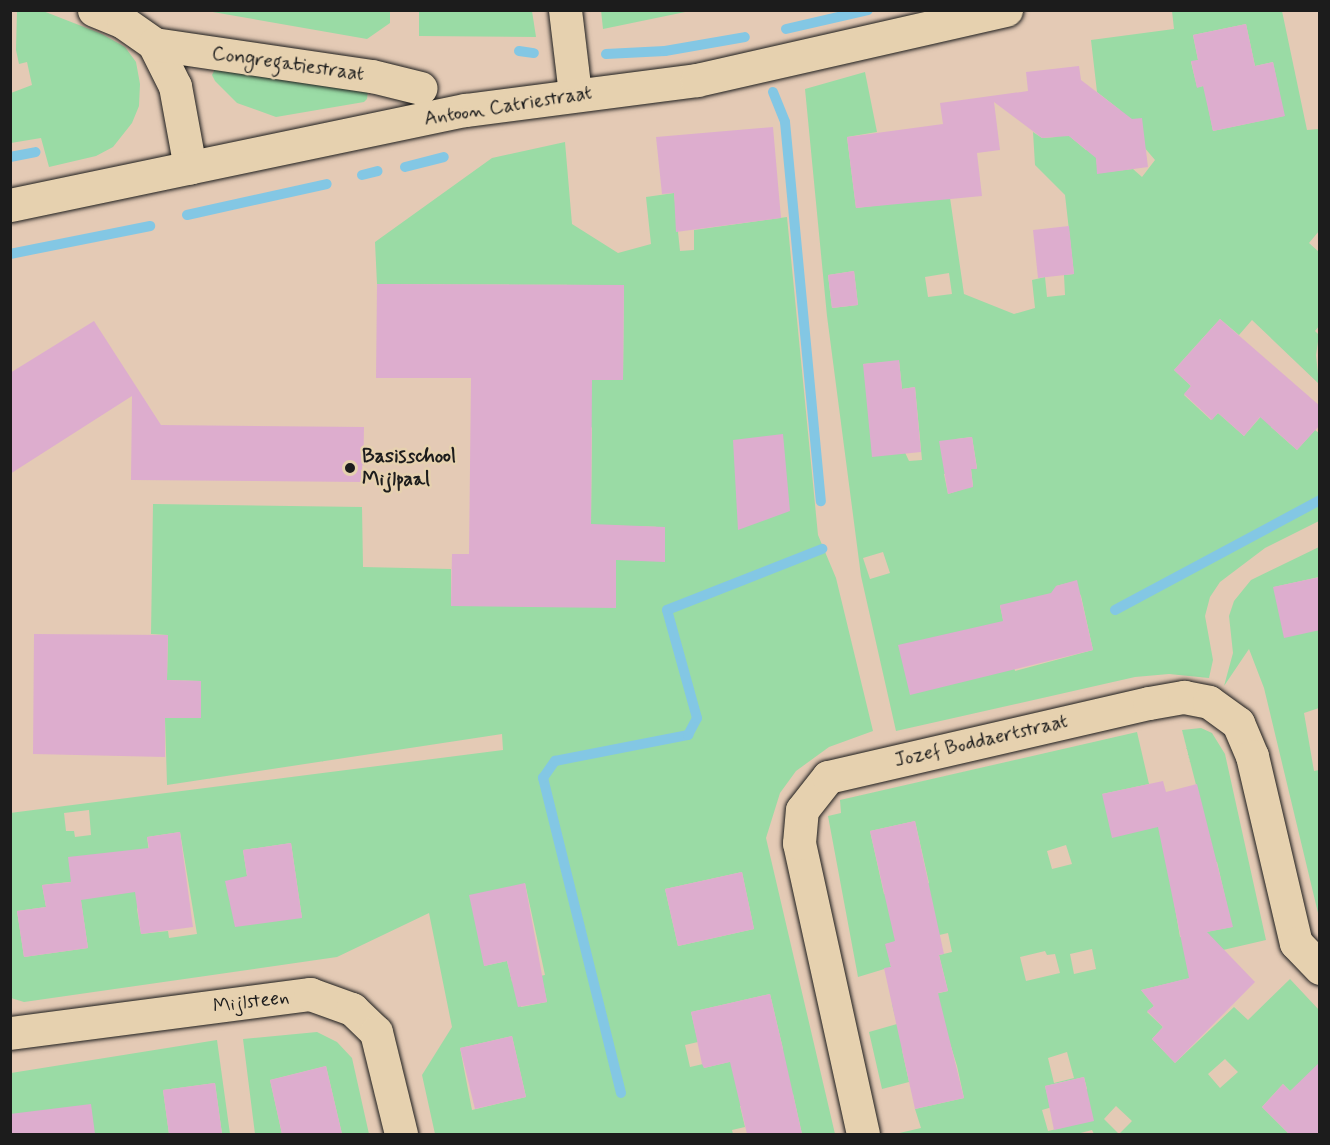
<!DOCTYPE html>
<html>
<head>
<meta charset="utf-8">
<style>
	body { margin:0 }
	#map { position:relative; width:1330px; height:1145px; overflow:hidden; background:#e4cab5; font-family:Mynerve,sans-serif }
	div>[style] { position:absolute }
	.green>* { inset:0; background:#9adba5 }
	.stream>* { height:10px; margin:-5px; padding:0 5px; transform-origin:5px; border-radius:5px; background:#83c7e4 }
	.building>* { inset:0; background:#ddadce }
	.roads { filter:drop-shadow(0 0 2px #1c1c1c) drop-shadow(0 0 2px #1c1c1c) }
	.minor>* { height:33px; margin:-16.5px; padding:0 16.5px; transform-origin:16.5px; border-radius:16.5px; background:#e6d1af }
	.major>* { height:33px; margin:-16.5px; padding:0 16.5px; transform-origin:16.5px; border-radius:16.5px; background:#e6d1af }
	.dots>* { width:16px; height:16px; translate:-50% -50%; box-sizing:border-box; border:3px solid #e6d1af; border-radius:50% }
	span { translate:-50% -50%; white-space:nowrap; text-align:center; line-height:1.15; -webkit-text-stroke:5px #e6d1af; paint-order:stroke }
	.street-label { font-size:20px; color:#1c1c1c }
	.poi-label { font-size:20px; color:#1c1c1c; font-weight:700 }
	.left { translate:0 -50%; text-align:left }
	.frame { position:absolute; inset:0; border:12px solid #1c1c1c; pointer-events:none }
</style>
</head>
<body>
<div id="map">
	<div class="green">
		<i style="clip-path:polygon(601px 10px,690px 10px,690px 11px,603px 29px)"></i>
		<i style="clip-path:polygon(17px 11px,43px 11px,102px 34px,125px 47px,136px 62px,140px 84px,139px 106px,132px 123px,113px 147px,96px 156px,49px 167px,41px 138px,11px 143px,11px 93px,32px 85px,27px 62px,19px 64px,16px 50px)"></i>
		<i style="clip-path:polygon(207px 11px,390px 11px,390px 23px,367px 39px)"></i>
		<i style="clip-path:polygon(419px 11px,532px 11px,536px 37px,419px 36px)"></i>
		<i style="clip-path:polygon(evenodd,1172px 11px,1282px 11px,1307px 130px,1319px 129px,1319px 231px,1309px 243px,1319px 252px,1319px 326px,1315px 331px,1319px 335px,1316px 355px,1319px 384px,1252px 320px,1239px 335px,1220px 319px,1174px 370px,1191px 386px,1184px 395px,1211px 420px,1218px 413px,1244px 436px,1270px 406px,1271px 427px,1297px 450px,1315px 430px,1319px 433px,1319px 521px,1265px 548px,1220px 582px,1210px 597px,1205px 616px,1213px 660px,1209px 678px,1169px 674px,1135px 677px,896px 731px,861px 576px,827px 316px,805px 89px,865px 72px,877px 132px,847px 137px,856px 208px,923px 200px,914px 128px,940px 129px,964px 294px,1014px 314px,1035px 308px,1032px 280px,1045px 277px,1047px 297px,1065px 295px,1064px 275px,1074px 274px,1065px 195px,1035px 165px,1033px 132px,1042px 138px,1056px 137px,1062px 130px,1086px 150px,1095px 150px,1098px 173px,1133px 169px,1142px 177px,1155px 160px,1121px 120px,1120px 110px,1097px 92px,1091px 40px,1174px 29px,1172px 11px,1246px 24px,1255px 66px,1273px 62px,1284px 116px,1213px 131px,1204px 86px,1197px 87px,1191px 62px,1198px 60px,1193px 35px,1246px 24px,1172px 11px,854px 271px,858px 305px,832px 308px,828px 275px,854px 271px,1172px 11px,949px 273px,952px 294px,928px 297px,925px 277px,949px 273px,1172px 11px,899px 361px,902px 389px,915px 387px,922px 460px,909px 461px,863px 364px,899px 361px,1172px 11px,972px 437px,977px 468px,971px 469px,973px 486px,948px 494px,944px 474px,961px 471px,956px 439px,972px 437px,1172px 11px,883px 552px,890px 573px,870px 579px,863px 558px,883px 552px,1172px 11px,1072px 582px,1081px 596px,1093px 650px,1015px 671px,1000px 606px,1031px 598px,1055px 602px,1056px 586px,1072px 582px)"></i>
		<i style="clip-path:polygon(215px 69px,368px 90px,367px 99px,364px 102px,276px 117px,237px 103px,215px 81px,212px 75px)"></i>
		<i style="clip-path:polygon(evenodd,565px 142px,572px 224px,618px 253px,651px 244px,646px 197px,674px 193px,680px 251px,694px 250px,694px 230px,787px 217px,818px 535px,836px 578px,873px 731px,829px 747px,796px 771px,780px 793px,766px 838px,835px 1134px,802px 1134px,793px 1094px,740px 1106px,745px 1127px,732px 1130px,733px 1134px,435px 1134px,422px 1075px,452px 1027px,429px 913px,337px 957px,24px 1002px,11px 998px,10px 813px,503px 750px,502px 734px,167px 785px,165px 718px,201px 718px,201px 681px,167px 680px,168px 635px,151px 634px,153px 504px,362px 507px,363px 567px,451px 569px,451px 606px,616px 560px,665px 527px,591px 525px,592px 428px,556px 380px,623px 380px,624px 285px,377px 284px,375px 242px,492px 158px,565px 142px,89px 810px,91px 835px,75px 837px,74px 831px,66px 831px,64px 813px,89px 810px,565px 142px,180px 832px,197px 934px,169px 938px,168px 931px,141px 934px,137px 909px,151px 868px,147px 837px,180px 832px,565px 142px,291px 843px,302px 918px,247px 876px,243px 850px,291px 843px,565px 142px,742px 872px,754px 929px,678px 946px,665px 889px,742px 872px,565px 142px,78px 881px,88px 948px,24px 957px,17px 911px,46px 907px,42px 885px,78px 881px,565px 142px,525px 883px,545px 975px,512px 982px,507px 961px,484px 966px,525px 883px,565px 142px,543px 983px,547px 1002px,521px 1007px,516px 989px,543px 983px,565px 142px,770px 994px,783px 1049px,704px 1068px,703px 1064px,690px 1067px,685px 1045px,698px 1042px,691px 1012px,770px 994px,565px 142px,512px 1036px,526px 1097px,472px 1110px,460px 1048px,512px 1036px)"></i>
		<i style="clip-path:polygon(1319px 547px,1319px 577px,1274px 587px,1319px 630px,1319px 708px,1304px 713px,1314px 771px,1319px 770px,1319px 917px,1264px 688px,1249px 649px,1224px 686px,1233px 653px,1229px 616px,1234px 601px,1251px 580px)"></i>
		<i style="clip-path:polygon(evenodd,1201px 728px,1212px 733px,1225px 754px,1266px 940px,1223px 950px,1228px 969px,1141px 990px,1154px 1006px,1147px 1012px,1163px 1027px,1152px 1039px,1175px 1063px,1234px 1007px,1248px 1020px,1290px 979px,1319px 1010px,1320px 1070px,1290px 1091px,1283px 1084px,1262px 1107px,1289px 1134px,1094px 1134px,1092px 1130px,1077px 1134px,895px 1134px,921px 1128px,915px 1109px,964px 1098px,957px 1066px,949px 1040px,902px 1050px,909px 1082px,882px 1089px,869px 1032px,897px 1024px,892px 1004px,948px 991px,939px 955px,952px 952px,948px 933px,935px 936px,933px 932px,886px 944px,891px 967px,858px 977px,828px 816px,841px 813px,840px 800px,1137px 732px,1149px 784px,1102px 794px,1204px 816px,1182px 730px,1201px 728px,915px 821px,929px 883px,884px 894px,870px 831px,915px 821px,1201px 728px,1066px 845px,1072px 864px,1052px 869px,1047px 851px,1066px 845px,1201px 728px,1217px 862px,1232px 927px,1180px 937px,1169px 873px,1217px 862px,1201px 728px,1092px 949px,1096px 969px,1074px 974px,1070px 954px,1092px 949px,1201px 728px,1045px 951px,1047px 955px,1055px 954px,1060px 973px,1026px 981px,1020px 957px,1045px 951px,1201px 728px,1067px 1052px,1074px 1078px,1054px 1083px,1048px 1058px,1067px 1052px,1201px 728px,1225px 1059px,1238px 1072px,1220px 1088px,1208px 1074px,1225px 1059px,1201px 728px,1084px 1077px,1087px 1089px,1048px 1098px,1045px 1086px,1084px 1077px,1201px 728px,1059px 1105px,1065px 1127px,1048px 1131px,1042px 1110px,1059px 1105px,1201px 728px,1116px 1106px,1132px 1121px,1119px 1134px,1104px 1119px,1116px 1106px)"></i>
		<i style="clip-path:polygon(317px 1032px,337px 1042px,352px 1058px,369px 1134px,342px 1134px,326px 1066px,270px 1080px,282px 1134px,255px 1134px,243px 1039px)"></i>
		<i style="clip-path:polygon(217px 1040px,230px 1134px,222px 1134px,215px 1083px,163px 1090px,169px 1134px,11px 1134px,11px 1073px)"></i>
	</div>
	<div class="stream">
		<i style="left:786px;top:29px;width:84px;rotate:-13deg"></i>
		<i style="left:519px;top:51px;width:15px;rotate:8deg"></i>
		<i style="left:606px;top:54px;width:59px;rotate:-2.9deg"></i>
		<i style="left:665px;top:51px;width:81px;rotate:-9.9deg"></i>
		<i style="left:773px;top:92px;width:32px;rotate:68deg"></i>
		<i style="left:785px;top:122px;width:381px;rotate:84.6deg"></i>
		<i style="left:10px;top:157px;width:26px;rotate:-11deg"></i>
		<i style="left:405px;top:167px;width:40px;rotate:-14.4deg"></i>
		<i style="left:362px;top:175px;width:16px;rotate:-14deg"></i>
		<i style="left:187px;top:215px;width:143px;rotate:-12.5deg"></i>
		<i style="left:10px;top:254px;width:143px;rotate:-11.3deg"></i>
		<i style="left:1115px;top:610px;width:233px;rotate:-28.2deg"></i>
		<i style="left:621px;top:1093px;width:325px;rotate:-103.9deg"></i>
		<i style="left:543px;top:778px;width:21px;rotate:-55deg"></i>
		<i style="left:555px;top:761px;width:136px;rotate:-11.1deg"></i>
		<i style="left:688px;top:735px;width:19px;rotate:-62deg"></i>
		<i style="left:697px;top:718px;width:112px;rotate:-105.5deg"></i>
		<i style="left:667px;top:610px;width:167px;rotate:-21.5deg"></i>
	</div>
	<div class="building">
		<i style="clip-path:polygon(1246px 24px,1255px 66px,1273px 62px,1285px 116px,1213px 131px,1203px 86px,1197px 88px,1191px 61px,1198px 60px,1193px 35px)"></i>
		<i style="clip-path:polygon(1079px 66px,1081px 80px,1132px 119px,1142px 118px,1148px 167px,1097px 174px,1096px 158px,1069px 136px,1042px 138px,994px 102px,1000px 150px,977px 153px,982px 196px,856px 208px,847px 137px,943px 124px,940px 103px,1028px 91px,1026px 72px)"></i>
		<i style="clip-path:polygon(773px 127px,781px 218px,676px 232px,674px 193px,662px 194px,656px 137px)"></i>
		<i style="clip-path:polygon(1069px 226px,1074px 274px,1038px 278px,1033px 230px)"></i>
		<i style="clip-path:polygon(854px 271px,858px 305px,832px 308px,828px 275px)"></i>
		<i style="clip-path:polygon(377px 284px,624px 285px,623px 380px,592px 380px,591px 524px,665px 527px,665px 562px,616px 560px,616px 608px,451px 606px,452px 554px,469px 554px,471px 378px,376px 378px)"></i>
		<i style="clip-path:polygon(1220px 319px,1320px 406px,1320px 425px,1297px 450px,1260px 417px,1244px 436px,1218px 413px,1212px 420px,1184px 394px,1191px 386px,1174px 370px)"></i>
		<i style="clip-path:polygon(94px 321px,161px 425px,364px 427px,363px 482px,131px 480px,132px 396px,10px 474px,10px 373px)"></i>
		<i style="clip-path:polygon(899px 360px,902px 389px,915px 387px,921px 452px,872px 457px,863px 364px)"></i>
		<i style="clip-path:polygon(783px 434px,790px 511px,738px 530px,733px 440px)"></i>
		<i style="clip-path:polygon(972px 437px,977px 469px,971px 469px,973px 487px,948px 494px,939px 441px)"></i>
		<i style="clip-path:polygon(1320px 577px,1320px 630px,1284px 638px,1273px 587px)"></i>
		<i style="clip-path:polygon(1077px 580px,1093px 650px,910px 695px,898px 645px,1003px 621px,1000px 605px,1051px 593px,1056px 586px)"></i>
		<i style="clip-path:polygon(34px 634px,168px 635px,167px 680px,201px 681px,201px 718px,165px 718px,165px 757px,33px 754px)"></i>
		<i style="clip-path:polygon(1163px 781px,1166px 792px,1197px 784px,1233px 927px,1207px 932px,1255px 982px,1175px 1063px,1152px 1039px,1163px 1027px,1147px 1011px,1154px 1006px,1141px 990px,1189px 978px,1158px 827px,1112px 838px,1102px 794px)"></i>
		<i style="clip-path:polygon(915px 821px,944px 954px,939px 955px,948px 991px,938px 993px,964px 1098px,915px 1109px,884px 968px,891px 967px,885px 944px,895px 941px,870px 831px)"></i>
		<i style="clip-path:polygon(180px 832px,193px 927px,141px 934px,135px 892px,81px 900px,88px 948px,24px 957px,17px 911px,46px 907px,42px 885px,71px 882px,68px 857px,149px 848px,147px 837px)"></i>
		<i style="clip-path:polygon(291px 843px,302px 918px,235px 927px,225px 881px,247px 876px,243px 850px)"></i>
		<i style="clip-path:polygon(742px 872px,754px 929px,678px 946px,665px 889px)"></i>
		<i style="clip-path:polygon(525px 883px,547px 1002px,518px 1007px,507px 961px,484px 966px,469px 895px)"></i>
		<i style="clip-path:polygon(770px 994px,783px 1049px,802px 1134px,747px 1134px,730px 1062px,704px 1068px,702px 1064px,691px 1012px)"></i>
		<i style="clip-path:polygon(512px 1036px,526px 1097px,475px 1109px,460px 1048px)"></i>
		<i style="clip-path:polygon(1320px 1062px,1320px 1134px,1289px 1134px,1262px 1107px,1283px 1084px,1290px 1091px)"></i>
		<i style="clip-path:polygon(326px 1066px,342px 1134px,282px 1134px,270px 1080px)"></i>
		<i style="clip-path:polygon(1084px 1077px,1094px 1121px,1054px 1130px,1045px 1086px)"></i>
		<i style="clip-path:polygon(215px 1083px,222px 1134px,169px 1134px,163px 1090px)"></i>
		<i style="clip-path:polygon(91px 1104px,95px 1134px,10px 1134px,10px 1114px)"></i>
	</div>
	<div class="roads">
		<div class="minor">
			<i style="left:94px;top:10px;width:31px;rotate:22deg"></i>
			<i style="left:123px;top:22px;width:38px;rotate:35deg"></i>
			<i style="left:154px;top:44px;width:47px;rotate:63.4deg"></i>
			<i style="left:175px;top:86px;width:83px;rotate:79.6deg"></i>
			<i style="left:565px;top:10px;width:85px;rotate:83.2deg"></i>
			<i style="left:154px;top:44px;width:220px;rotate:8.4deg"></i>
			<i style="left:372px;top:76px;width:50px;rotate:13.8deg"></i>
			<i style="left:10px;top:1033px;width:303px;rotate:-7.4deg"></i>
			<i style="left:310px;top:994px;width:45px;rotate:19.7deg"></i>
			<i style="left:352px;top:1009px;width:33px;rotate:44deg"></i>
			<i style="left:376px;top:1032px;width:105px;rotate:76.2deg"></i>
			<i style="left:863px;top:1134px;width:298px;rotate:-102.4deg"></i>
			<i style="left:799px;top:843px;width:33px;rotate:-85deg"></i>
			<i style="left:802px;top:810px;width:42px;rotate:-51.8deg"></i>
			<i style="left:828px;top:777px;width:329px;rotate:-13deg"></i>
			<i style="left:1149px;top:703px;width:36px;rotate:-10deg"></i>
			<i style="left:1184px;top:697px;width:25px;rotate:11deg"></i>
			<i style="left:1209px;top:702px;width:36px;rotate:36deg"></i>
			<i style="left:1238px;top:723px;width:36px;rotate:67deg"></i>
			<i style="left:1252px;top:756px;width:192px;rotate:76.8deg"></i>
			<i style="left:1296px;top:943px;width:35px;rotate:46deg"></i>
		</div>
		<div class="major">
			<i style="left:10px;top:205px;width:466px;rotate:-11.8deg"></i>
			<i style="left:466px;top:110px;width:233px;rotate:-7.4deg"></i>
			<i style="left:697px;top:80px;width:317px;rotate:-12.8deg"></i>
		</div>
	</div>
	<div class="dots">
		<i style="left:350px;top:468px;background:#1c1c1c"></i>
	</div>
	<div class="street-label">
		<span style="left:288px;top:64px;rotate:8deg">Congregatiestraat</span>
		<span style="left:508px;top:106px;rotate:-9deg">Antoon Catriestraat</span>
		<span style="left:981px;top:741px;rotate:-13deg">Jozef Boddaertstraat</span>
		<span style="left:251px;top:1002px;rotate:-7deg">Mijlsteen</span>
	</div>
	<div class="poi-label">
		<span class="left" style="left:362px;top:468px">Basisschool<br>Mijlpaal</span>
	</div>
	<div class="frame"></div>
</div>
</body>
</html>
